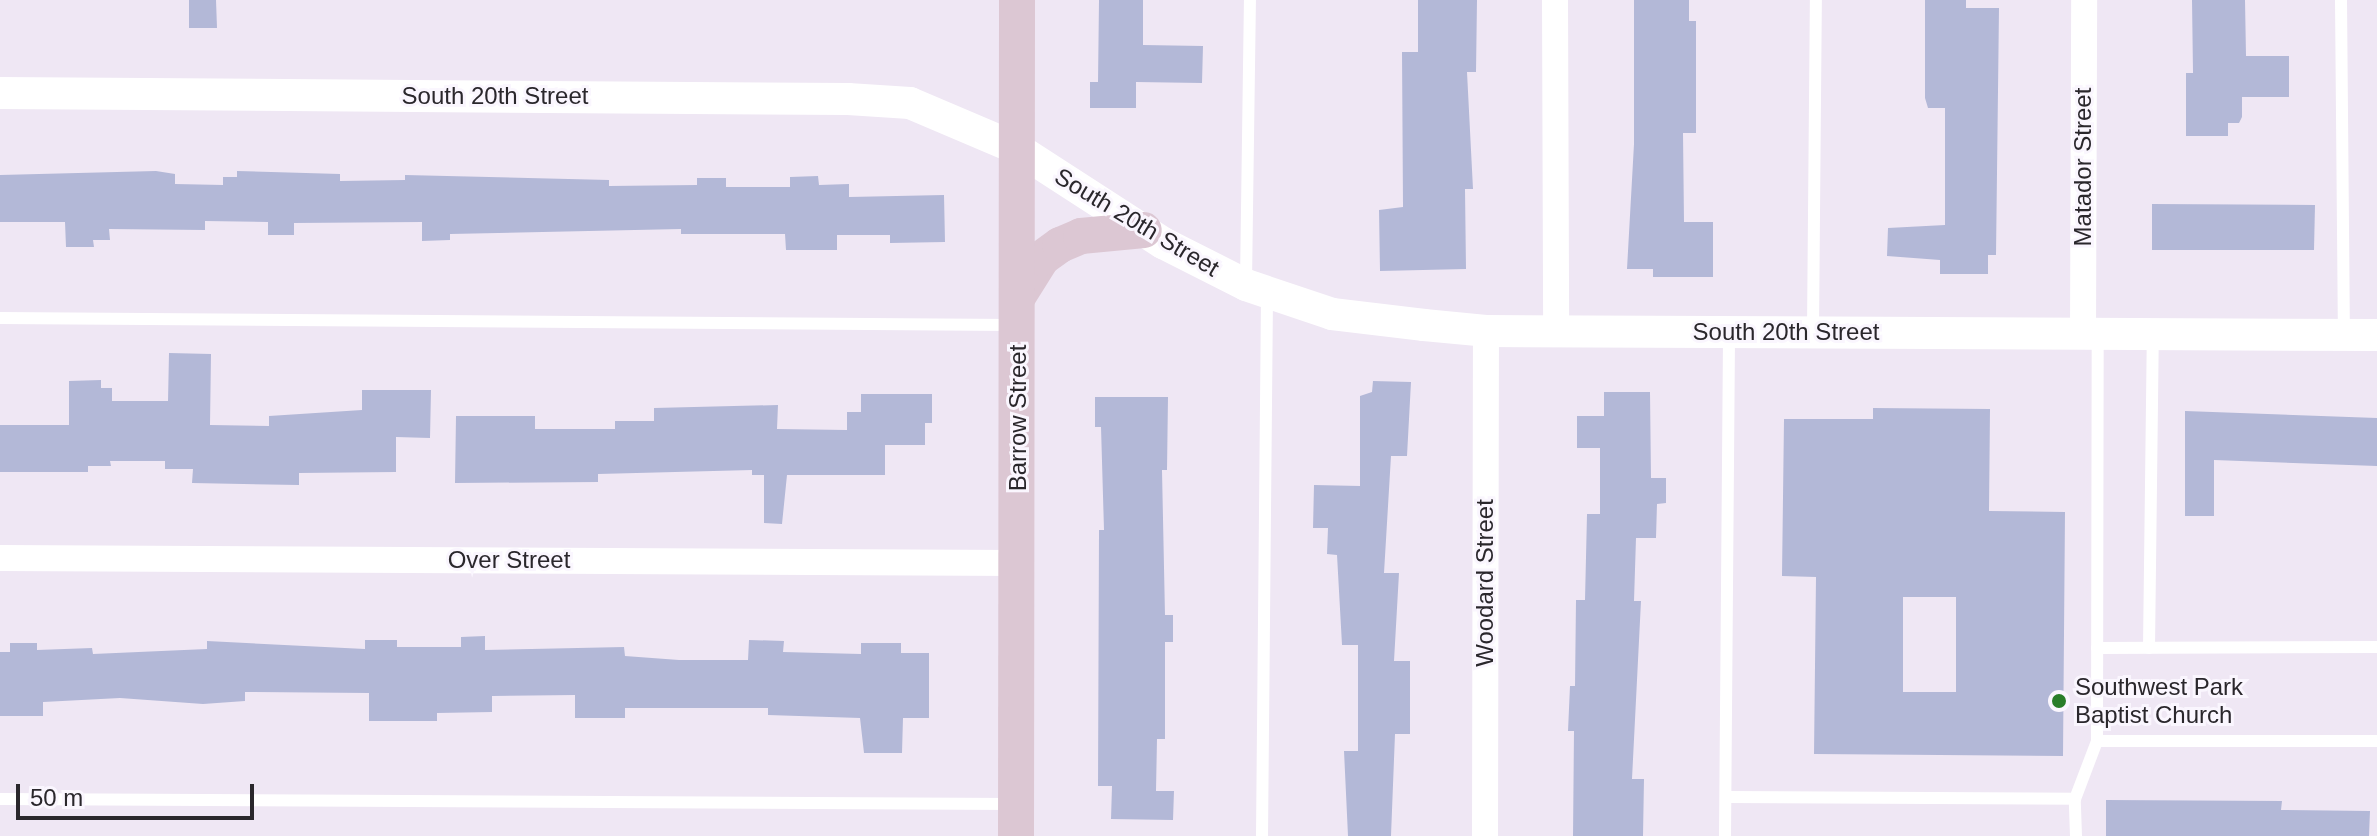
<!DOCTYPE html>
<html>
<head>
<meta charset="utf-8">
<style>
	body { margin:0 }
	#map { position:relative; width:2377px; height:836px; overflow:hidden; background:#efe7f4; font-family:Helvetica,sans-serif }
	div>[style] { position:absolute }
	.building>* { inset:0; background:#b3b8d7 }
	.service>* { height:12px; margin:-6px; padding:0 6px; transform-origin:6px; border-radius:6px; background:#fff }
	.minor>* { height:26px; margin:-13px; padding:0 13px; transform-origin:13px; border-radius:13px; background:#fff }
	.tertiary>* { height:32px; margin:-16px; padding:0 16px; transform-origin:16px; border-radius:16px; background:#fff }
	.secondary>* { height:36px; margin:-18px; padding:0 18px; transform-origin:18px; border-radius:18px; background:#dcc7d3 }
	.dots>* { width:22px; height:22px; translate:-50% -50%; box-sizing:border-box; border:4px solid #faf6fe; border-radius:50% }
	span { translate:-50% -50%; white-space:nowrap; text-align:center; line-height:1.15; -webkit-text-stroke:6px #faf6fe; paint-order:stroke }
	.street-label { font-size:24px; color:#2a272c }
	.poi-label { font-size:24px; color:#2a272c }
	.left { translate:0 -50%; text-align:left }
	.scale { position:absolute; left:16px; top:784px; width:238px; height:36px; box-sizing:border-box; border:4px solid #2a272c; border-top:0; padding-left:10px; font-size:24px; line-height:28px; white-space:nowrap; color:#2a272c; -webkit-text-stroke:6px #faf6fe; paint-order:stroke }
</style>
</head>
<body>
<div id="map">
	<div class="building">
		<i style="clip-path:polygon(189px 0,216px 0,217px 28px,189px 28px)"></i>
		<i style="clip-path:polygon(1099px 0,1143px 0,1143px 45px,1203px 46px,1202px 83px,1136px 82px,1136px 108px,1090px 108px,1090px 82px,1098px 82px)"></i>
		<i style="clip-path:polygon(1418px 0,1477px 0,1476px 72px,1467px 72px,1473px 189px,1465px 189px,1466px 269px,1380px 271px,1379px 210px,1403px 207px,1402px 52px,1418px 52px)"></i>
		<i style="clip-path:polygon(1634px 0,1689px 0,1689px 21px,1696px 21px,1696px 133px,1683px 133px,1684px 222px,1713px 222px,1713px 277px,1653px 277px,1653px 269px,1627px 269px,1634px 144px)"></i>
		<i style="clip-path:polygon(1925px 0,1966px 0,1966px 8px,1999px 8px,1996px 255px,1988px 255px,1988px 274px,1940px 274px,1940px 260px,1887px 256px,1888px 228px,1945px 225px,1945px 108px,1928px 108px,1925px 98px)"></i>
		<i style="clip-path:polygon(2192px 0,2245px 0,2246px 56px,2289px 56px,2289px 97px,2242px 97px,2242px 117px,2239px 123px,2228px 123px,2228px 136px,2186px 136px,2186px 73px,2193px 73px)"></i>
		<i style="clip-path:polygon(156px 171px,175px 174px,175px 184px,223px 185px,223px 177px,237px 177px,237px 171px,340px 174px,340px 181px,405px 180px,405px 175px,609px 180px,609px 186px,697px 185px,697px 178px,726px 178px,726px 187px,790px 187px,790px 177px,818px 176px,819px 185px,849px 184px,849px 197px,944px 195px,945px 242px,890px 243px,890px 235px,837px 235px,837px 250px,786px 250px,785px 234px,681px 234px,681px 229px,450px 234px,450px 240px,422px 241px,422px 222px,294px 223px,294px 235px,268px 235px,268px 222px,205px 221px,205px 230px,109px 229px,110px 240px,93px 240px,94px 247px,66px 247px,65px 222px,0 222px,0 175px)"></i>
		<i style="clip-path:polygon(2152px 204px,2315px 205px,2314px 250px,2152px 250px)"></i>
		<i style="clip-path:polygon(169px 353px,211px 354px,210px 425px,269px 426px,269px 416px,362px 410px,362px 390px,431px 390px,430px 438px,396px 437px,396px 472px,299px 473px,299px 485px,192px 483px,193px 469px,165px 469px,165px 461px,110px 461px,111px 466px,88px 466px,88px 472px,0 472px,0 425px,69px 425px,69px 381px,101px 380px,101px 388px,112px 388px,112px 401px,168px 401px)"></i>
		<i style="clip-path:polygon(1373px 381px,1411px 382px,1407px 456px,1391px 456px,1384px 573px,1399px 573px,1394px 661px,1410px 661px,1410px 734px,1395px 734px,1391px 836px,1348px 836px,1344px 751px,1358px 751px,1358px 645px,1342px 645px,1337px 555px,1327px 554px,1328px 528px,1313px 528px,1314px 485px,1360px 486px,1360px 396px,1372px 392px)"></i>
		<i style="clip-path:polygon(1604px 392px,1650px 392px,1651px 478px,1666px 478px,1666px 503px,1657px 504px,1656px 538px,1636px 538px,1634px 601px,1641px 601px,1632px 779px,1644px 779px,1643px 836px,1573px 836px,1574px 731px,1568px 731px,1570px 686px,1575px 686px,1576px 600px,1585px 600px,1587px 514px,1600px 514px,1600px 448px,1577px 448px,1577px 416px,1604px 416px)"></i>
		<i style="clip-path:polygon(861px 394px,932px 394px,932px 423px,925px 423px,925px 445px,885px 445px,885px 475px,787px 475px,782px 524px,764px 523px,764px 475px,752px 475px,752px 470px,598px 474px,598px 482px,455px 483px,456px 416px,535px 416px,535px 429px,615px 429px,615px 421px,654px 421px,654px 408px,778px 405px,777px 429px,847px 430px,847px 412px,861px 412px)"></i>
		<i style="clip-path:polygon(1095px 397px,1168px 397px,1167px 470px,1162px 470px,1165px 615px,1173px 615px,1173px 642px,1165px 642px,1165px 739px,1157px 739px,1156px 791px,1174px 791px,1173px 820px,1111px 819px,1112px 786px,1098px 786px,1099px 530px,1104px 530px,1101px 427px,1095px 427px)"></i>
		<i style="clip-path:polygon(evenodd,1873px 408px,1990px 409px,1989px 511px,2065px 512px,2063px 756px,1814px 754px,1816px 577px,1782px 576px,1784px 419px,1873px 419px,1873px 408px,1903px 597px,1956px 597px,1956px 692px,1903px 692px,1903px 597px)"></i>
		<i style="clip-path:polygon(2185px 411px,2377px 418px,2377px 466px,2214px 460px,2214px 516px,2185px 516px)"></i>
		<i style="clip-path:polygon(485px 636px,485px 650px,624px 647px,625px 656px,679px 660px,748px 660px,749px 640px,784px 641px,783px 652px,861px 654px,861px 643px,901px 643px,901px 653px,929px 653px,929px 718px,903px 718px,902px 753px,864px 753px,860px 718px,768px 715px,768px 708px,625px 708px,625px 718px,575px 718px,575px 695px,492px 696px,492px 712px,437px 713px,437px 721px,369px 721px,369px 693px,245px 692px,245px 701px,203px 704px,120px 698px,43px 702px,43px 716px,0 716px,0 652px,10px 652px,10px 643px,37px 643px,37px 650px,92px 648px,93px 654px,207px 649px,207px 641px,365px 649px,365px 640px,397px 640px,397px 647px,461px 647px,461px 637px)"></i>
		<i style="clip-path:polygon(2106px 800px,2282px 801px,2281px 810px,2370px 811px,2369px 836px,2106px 836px)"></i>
	</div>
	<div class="service">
		<i style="left:2341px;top:0;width:332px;rotate:89.5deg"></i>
		<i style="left:1246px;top:282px;width:282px;rotate:-89.2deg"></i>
		<i style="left:0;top:318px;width:1013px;rotate:0.4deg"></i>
		<i style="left:1813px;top:329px;width:329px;rotate:-89.5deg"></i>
		<i style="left:2097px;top:648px;width:280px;rotate:-0.2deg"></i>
		<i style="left:2149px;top:648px;width:313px;rotate:-89.3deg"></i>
		<i style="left:2097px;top:741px;width:280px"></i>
		<i style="left:1726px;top:797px;width:349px;rotate:0.3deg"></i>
		<i style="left:0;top:799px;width:1013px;rotate:0.28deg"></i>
		<i style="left:1262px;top:836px;width:541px;rotate:-89.47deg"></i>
		<i style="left:1725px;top:836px;width:501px;rotate:-89.54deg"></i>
		<i style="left:2076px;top:836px;width:37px;rotate:-92deg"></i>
		<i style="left:2075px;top:799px;width:62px;rotate:-69.2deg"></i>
		<i style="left:2097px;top:741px;width:406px;rotate:-89.9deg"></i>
	</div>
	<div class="minor">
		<i style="left:1555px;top:0;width:331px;rotate:89.8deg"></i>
		<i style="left:2083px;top:334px;width:334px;rotate:-89.8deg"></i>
		<i style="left:0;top:558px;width:1019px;rotate:0.28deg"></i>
		<i style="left:1485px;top:836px;width:505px;rotate:-89.89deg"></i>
	</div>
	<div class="tertiary">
		<i style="left:0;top:93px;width:848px;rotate:0.41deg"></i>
		<i style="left:848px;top:99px;width:62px;rotate:3.7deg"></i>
		<i style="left:910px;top:103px;width:115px;rotate:23deg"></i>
		<i style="left:1016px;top:148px;width:175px;rotate:32.9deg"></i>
		<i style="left:1163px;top:243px;width:93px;rotate:26.8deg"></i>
		<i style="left:1246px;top:285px;width:91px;rotate:18.6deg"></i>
		<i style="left:1332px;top:314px;width:93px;rotate:6.8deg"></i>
		<i style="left:1424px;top:325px;width:62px;rotate:5.5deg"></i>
		<i style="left:1486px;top:331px;width:891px;rotate:0.26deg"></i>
	</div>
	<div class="secondary">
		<i style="left:1017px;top:298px;width:47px;rotate:-58deg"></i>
		<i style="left:1042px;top:258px;width:22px;rotate:-36deg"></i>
		<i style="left:1060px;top:245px;width:23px;rotate:-23deg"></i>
		<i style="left:1081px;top:236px;width:63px;rotate:-5.4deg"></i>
		<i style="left:1016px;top:836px;width:836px;rotate:-89.93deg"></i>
	</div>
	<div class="dots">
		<i style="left:2059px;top:701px;background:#297d29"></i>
	</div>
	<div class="street-label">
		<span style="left:495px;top:96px">South 20th Street</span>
		<span style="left:2083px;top:167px;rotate:-90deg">Matador Street</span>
		<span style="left:1137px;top:222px;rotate:31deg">South 20th Street</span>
		<span style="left:1786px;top:332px">South 20th Street</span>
		<span style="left:1018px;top:418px;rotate:-90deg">Barrow Street</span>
		<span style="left:509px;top:560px">Over Street</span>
		<span style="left:1485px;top:583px;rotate:-90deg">Woodard Street</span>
	</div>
	<div class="poi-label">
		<span class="left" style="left:2075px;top:701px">Southwest Park<br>Baptist Church</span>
	</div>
	<div class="scale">50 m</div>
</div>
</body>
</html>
